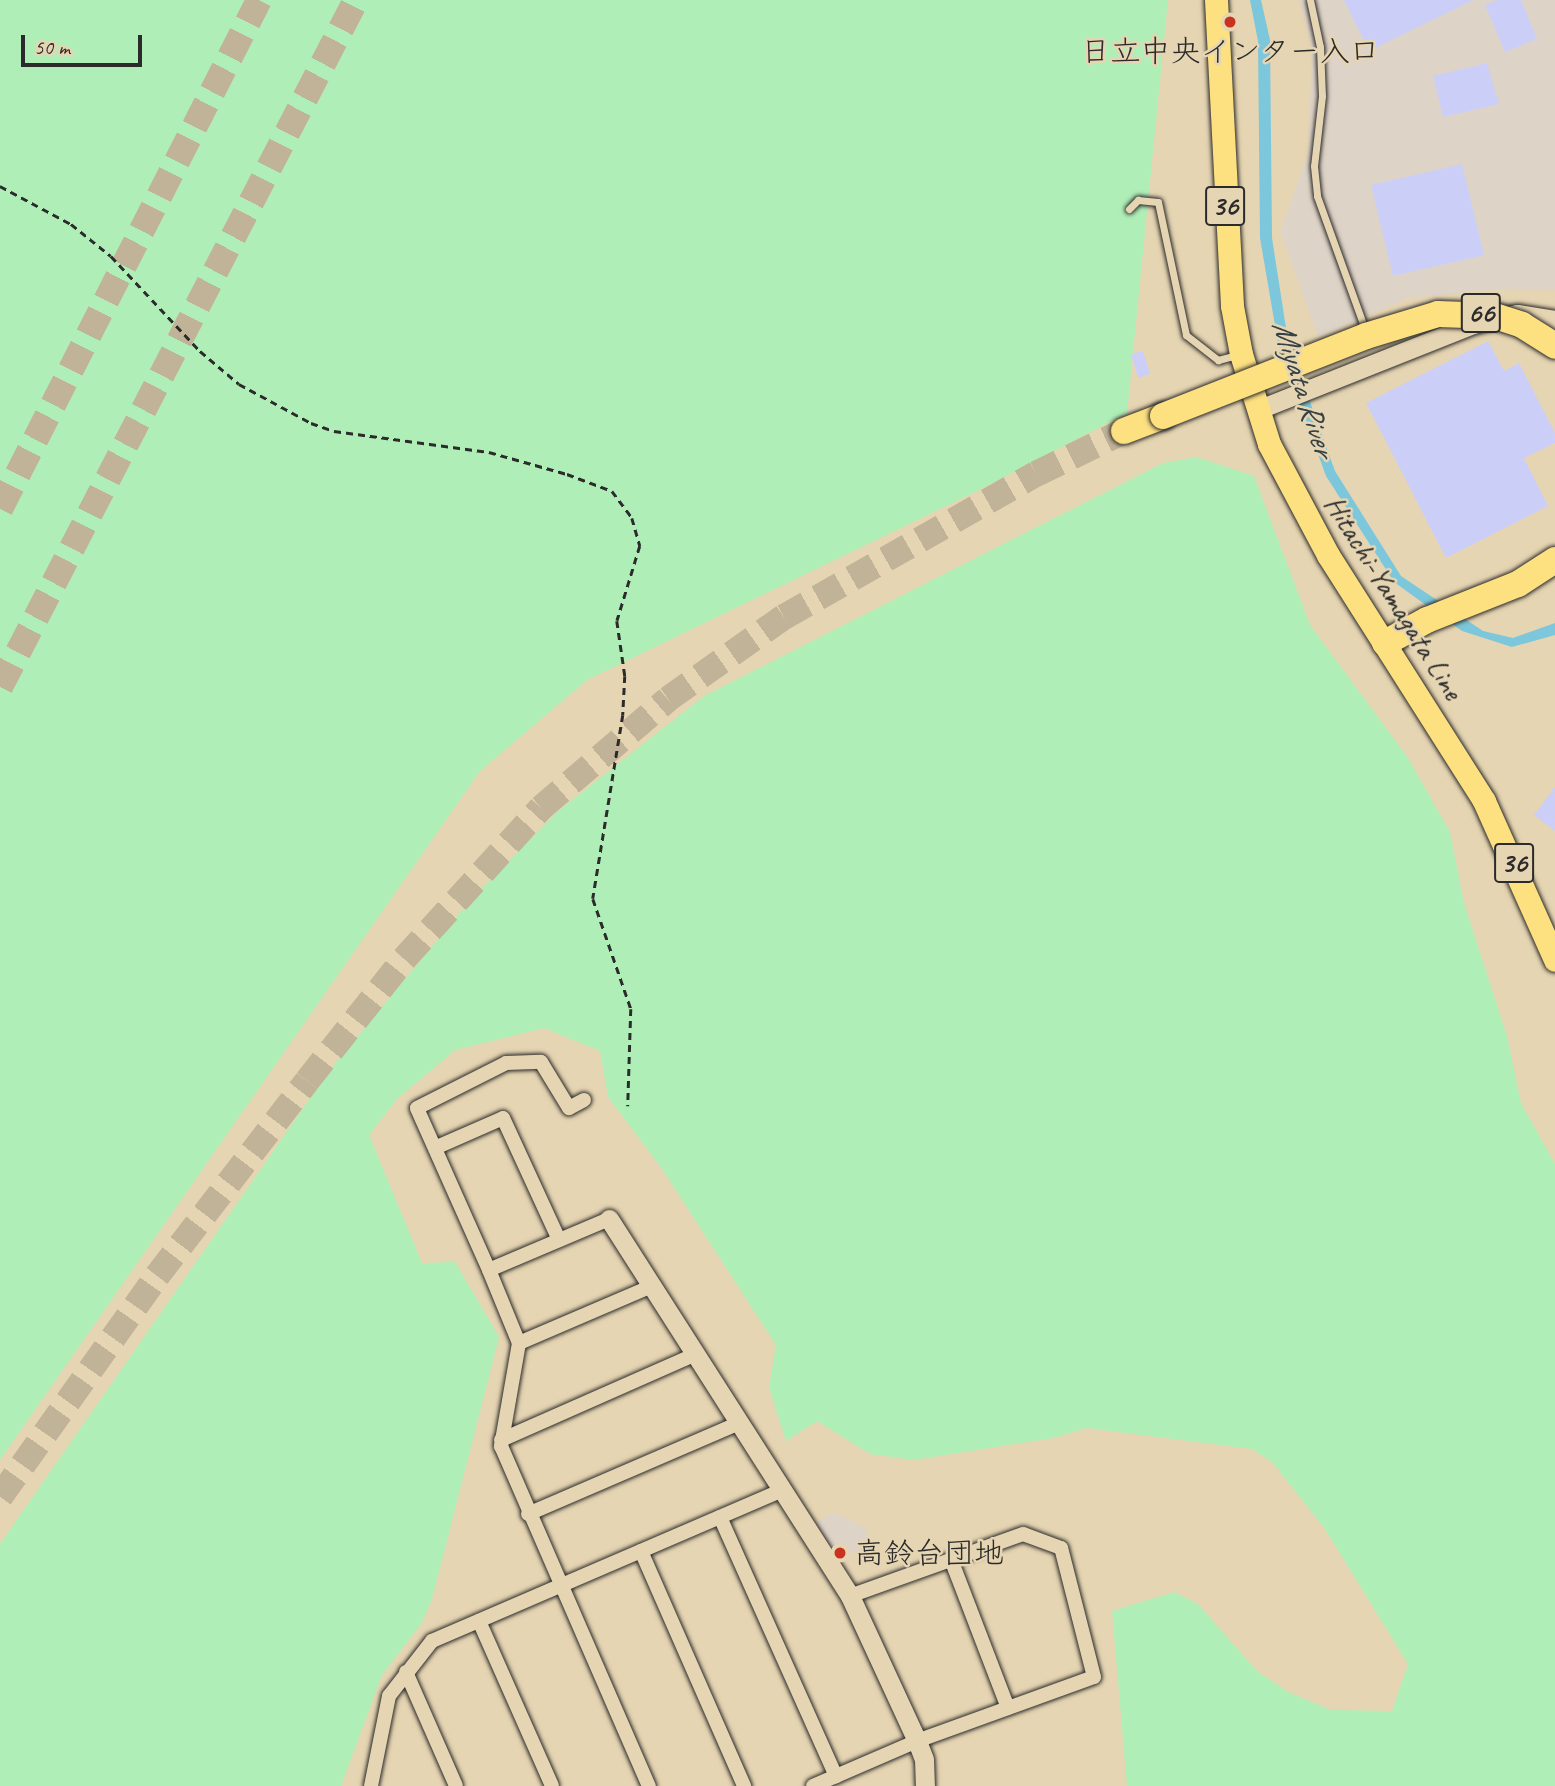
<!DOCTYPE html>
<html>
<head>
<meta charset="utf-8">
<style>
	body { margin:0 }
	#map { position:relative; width:1555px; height:1786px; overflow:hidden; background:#e6d5b2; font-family:Caveat,"Klee One",sans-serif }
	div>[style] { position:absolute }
	.built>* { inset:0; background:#ded3c7 }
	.green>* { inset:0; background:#afefb7 }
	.water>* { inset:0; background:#7cc7db }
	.building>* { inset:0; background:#cbcff8 }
	.highway-tunnel>* { height:26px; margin-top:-13px; transform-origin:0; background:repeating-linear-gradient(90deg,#c1b397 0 26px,transparent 0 39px) }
	.path>* { height:2.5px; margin-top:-1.25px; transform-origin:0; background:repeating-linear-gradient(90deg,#2b2b2b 0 7px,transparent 0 12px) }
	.roads { filter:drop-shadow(0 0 2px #2b2b2b) drop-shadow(0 0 2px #2b2b2b) }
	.lane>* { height:7px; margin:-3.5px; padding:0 3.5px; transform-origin:3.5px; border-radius:3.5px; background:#e6d5b2 }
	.street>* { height:14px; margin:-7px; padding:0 7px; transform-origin:7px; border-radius:7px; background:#e6d5b2 }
	.secondary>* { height:19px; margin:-9.5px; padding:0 9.5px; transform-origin:9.5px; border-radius:9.5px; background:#e6d5b2 }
	.primary>* { height:23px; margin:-11.5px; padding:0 11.5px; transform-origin:11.5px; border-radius:11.5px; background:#fde080 }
	.highway>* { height:26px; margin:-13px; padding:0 13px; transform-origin:13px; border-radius:13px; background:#fde080 }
	.bridges { filter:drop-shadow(0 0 2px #2b2b2b) drop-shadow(0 0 2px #2b2b2b) }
	.highway-bridge>* { height:26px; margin:-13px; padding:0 13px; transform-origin:13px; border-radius:13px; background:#fde080 }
	.dots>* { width:19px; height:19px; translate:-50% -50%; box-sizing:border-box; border:4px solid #e6d5b2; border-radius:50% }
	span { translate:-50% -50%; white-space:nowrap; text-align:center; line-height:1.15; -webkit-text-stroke:5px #e6d5b2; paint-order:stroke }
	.shield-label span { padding:2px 5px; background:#e6d5b2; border:2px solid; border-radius:5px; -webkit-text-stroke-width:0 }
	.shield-label { font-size:28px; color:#2b2b2b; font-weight:700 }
	.poi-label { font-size:30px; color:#2b2b2b }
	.left { translate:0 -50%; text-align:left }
	.street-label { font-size:30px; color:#2b2b2b }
	.water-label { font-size:32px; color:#374245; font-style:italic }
	.scale { position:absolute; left:21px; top:35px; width:121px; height:32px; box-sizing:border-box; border:4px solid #2b2b2b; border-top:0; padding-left:9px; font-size:21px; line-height:24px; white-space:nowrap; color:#2b2b2b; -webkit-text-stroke:5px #e6d5b2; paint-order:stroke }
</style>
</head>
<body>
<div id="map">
	<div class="built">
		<i style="clip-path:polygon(1299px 0,1555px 0,1555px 290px,1500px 289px,1409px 298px,1318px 337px,1280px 231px,1308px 153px,1312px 48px)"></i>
		<i style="clip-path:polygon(834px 1512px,864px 1527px,874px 1546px,838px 1558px,817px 1522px)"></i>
	</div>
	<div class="green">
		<i style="clip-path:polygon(0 0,1168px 0,1127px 413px,977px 491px,587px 680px,480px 771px,0 1460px)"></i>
		<i style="clip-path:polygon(1197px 457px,1254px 476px,1310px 625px,1408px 758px,1450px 832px,1464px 903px,1507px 1036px,1521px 1103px,1555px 1164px,1555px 1786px,1127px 1786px,1112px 1611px,1174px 1592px,1198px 1604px,1257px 1671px,1288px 1692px,1331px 1710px,1392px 1711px,1408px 1664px,1325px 1529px,1272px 1462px,1252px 1449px,1087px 1428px,1053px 1438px,914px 1460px,870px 1454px,817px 1421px,786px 1441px,769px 1388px,776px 1345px,662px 1169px,608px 1097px,600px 1051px,544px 1028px,455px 1050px,397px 1099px,369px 1135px,422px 1263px,455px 1262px,499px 1337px,432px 1599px,421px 1624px,382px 1675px,341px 1786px,0 1786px,0 1544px,329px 1071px,468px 903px,558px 811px,704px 696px,1163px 463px)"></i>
	</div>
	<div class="water">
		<i style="clip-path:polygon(1250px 0,1261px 0,1270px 40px,1272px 238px,1288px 341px,1335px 471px,1401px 576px,1483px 631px,1513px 638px,1555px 623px,1555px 635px,1512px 647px,1462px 631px,1394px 582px,1326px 476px,1278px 343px,1260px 238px,1258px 41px)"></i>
	</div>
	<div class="building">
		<i style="clip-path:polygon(1344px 0,1473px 0,1369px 51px)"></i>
		<i style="clip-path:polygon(1497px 0,1521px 0,1537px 39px,1505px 52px,1485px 5px)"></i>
		<i style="clip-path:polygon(1487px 63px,1499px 104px,1443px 117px,1433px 76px)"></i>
		<i style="clip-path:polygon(1462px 164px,1484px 255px,1393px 276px,1371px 185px)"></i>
		<i style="clip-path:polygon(1488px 341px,1504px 371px,1519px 363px,1555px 433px,1555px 443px,1524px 458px,1548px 506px,1446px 558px,1366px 403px)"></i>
		<i style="clip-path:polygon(1143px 351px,1150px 374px,1138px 378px,1131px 354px)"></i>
		<i style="clip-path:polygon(1555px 787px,1555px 831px,1534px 815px)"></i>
	</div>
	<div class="highway-tunnel">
		<i style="left:0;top:509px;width:571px;rotate:-63.03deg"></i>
		<i style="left:0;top:687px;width:774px;rotate:-62.61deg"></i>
		<i style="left:0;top:1497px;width:271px;rotate:-54.6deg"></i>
		<i style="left:157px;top:1276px;width:246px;rotate:-52.4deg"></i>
		<i style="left:307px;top:1081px;width:156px;rotate:-51.5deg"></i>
		<i style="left:404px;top:959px;width:204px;rotate:-47.8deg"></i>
		<i style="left:541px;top:808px;width:167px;rotate:-40.6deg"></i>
		<i style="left:668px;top:699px;width:142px;rotate:-35.3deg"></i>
		<i style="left:784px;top:617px;width:290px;rotate:-29.6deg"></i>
		<i style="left:1036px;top:474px;width:98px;rotate:-26deg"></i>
	</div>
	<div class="path">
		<i style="left:0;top:186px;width:81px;rotate:28.2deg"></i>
		<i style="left:71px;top:224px;width:51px;rotate:38.7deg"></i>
		<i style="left:111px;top:256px;width:130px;rotate:46.9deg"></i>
		<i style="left:200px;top:351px;width:51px;rotate:40.2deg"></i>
		<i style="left:239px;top:384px;width:82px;rotate:28.4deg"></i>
		<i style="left:311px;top:423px;width:24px;rotate:19deg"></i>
		<i style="left:334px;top:431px;width:156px;rotate:7.7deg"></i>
		<i style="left:489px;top:452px;width:81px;rotate:15.8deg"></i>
		<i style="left:567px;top:474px;width:48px;rotate:20.7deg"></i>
		<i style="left:612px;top:491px;width:34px;rotate:53deg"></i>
		<i style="left:632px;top:518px;width:29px;rotate:74deg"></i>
		<i style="left:640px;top:546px;width:78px;rotate:107deg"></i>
		<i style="left:617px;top:621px;width:56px;rotate:81.7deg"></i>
		<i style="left:625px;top:676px;width:39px;rotate:93deg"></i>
		<i style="left:623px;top:715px;width:186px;rotate:99.3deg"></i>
		<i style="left:593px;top:899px;width:116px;rotate:70.9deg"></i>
		<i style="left:631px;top:1009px;width:97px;rotate:91.8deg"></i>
	</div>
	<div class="roads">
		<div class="lane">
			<i style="left:1310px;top:0;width:48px;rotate:78deg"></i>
			<i style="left:1320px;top:47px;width:49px;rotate:87.7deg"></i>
			<i style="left:1322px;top:96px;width:70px;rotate:96.5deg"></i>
			<i style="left:1314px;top:166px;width:30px;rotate:84deg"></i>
			<i style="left:1317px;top:196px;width:141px;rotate:70.2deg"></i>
			<i style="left:1129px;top:209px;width:13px;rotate:-45deg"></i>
			<i style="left:1138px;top:200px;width:20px;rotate:6deg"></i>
			<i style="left:1158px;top:202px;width:136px;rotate:78.1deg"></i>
			<i style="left:1186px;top:335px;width:41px;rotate:38deg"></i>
			<i style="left:1218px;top:360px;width:20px;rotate:-15deg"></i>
		</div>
		<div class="street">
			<i style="left:437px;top:1147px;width:72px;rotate:-23.7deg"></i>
			<i style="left:503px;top:1118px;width:134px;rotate:65.3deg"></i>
			<i style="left:609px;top:1219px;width:130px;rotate:157deg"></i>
			<i style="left:489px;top:1270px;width:79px;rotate:67.7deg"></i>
			<i style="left:519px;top:1343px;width:105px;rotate:99.9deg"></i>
			<i style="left:501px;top:1446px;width:371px;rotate:66.5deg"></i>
			<i style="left:489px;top:1270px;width:177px;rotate:-114deg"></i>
			<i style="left:417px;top:1108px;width:100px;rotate:-26.8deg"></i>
			<i style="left:506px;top:1063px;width:35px;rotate:-2deg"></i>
			<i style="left:541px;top:1062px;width:54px;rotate:58.7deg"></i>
			<i style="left:569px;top:1108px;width:17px;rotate:-28deg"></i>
			<i style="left:519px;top:1343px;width:145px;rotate:-23.2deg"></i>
			<i style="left:501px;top:1440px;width:211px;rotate:-23.8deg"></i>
			<i style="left:528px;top:1514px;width:230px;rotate:-23.3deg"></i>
			<i style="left:720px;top:1517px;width:284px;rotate:65.9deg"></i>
			<i style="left:641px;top:1551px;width:257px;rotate:66.3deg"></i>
			<i style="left:952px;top:1562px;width:156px;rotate:69deg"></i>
			<i style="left:479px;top:1621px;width:180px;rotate:66.1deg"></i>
			<i style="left:406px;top:1672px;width:124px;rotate:66.3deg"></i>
			<i style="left:371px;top:1786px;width:92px;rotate:-78.7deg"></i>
			<i style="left:389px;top:1696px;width:70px;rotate:-52deg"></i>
			<i style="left:432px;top:1641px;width:381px;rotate:-23.3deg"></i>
			<i style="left:813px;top:1786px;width:113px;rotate:-23.4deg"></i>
			<i style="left:917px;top:1741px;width:188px;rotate:-19.9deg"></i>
			<i style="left:1094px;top:1677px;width:133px;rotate:-104.3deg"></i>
			<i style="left:1061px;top:1548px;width:40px;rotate:-159.8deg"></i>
			<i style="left:1023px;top:1534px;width:184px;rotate:160.3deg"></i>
		</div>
		<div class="secondary">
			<i style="left:1257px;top:410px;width:232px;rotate:-21.7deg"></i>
			<i style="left:1473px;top:324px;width:45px;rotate:-12.8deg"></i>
			<i style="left:1517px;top:314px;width:38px;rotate:9deg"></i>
			<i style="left:609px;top:1219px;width:447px;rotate:57.4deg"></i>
			<i style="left:850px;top:1596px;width:160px;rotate:65.2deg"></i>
			<i style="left:917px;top:1741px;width:19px;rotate:69deg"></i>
			<i style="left:924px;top:1759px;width:27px;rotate:88deg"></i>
		</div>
		<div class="primary">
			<i style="left:1216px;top:0;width:306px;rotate:87deg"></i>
			<i style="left:1232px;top:306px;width:49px;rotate:79.4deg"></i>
			<i style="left:1241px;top:354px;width:94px;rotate:72.7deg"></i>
			<i style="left:1269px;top:444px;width:126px;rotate:62deg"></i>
			<i style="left:1328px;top:555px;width:291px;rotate:57.6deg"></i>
			<i style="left:1484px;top:801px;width:174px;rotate:65.9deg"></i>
		</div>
		<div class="highway">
			<i style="left:1124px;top:431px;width:42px;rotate:-21deg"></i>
			<i style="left:1385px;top:643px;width:48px;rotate:-28.7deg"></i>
			<i style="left:1427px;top:620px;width:98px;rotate:-21.6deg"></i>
			<i style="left:1518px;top:584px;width:44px;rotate:-33deg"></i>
		</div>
	</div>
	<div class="bridges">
		<div class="highway-bridge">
			<i style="left:1163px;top:416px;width:218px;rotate:-21.5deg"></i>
			<i style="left:1366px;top:336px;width:75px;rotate:-17deg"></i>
			<i style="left:1438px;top:314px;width:57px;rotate:2deg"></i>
			<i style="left:1495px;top:316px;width:28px;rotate:18deg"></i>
			<i style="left:1522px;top:325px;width:39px;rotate:32deg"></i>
		</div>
	</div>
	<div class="dots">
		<i style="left:1230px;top:22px;background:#c8321e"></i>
		<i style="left:840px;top:1553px;background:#c8321e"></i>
	</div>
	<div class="shield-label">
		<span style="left:1225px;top:206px">36</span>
		<span style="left:1481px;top:313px">66</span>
		<span style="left:1514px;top:863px">36</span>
	</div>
	<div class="poi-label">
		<span style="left:1230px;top:51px">日立中央インター入口</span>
		<span class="left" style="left:854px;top:1553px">高鈴台団地</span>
	</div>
	<div class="street-label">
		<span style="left:1394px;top:597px;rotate:58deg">Hitachi-Yamagata Line</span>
	</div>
	<div class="water-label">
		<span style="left:1303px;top:388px;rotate:72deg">Miyata River</span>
	</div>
	<div class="scale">50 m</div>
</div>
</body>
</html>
